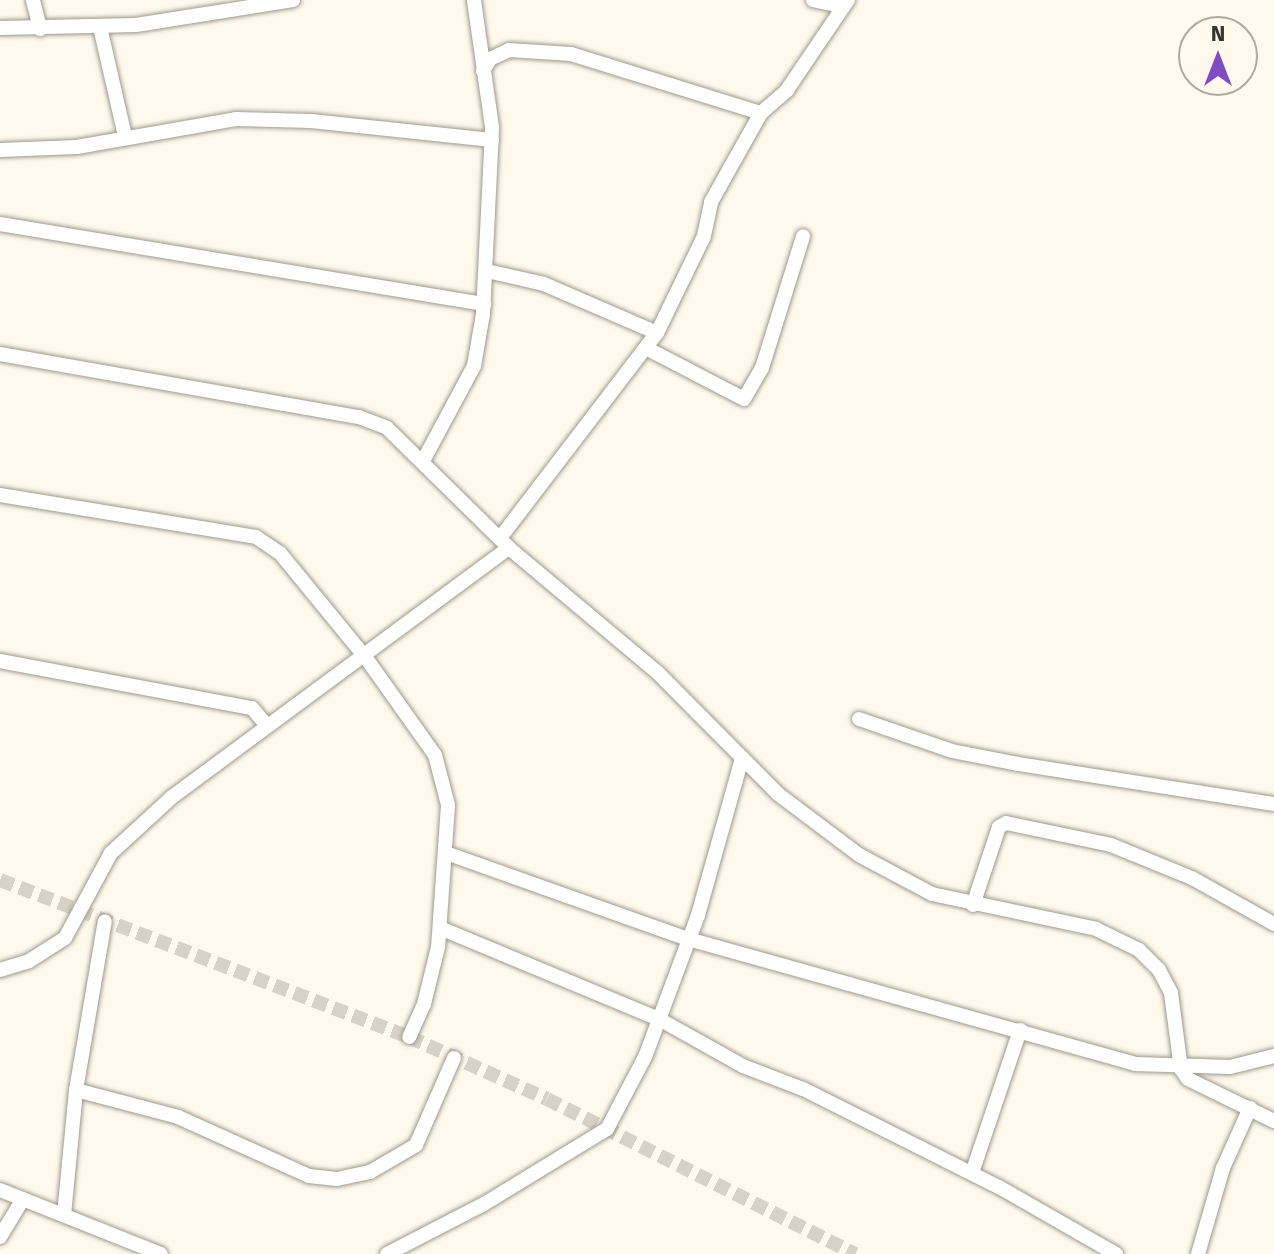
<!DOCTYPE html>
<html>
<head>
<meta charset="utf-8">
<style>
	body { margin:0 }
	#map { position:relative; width:1274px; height:1254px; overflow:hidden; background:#fef9ec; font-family:"Fira Sans",sans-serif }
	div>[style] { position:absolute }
	.street-tunnel>* { height:14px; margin-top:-7px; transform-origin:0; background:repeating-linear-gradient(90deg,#d6d2c6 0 14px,transparent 0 21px) }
	.roads { filter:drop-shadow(0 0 2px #9e998d) drop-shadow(0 0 2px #9e998d) }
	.street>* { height:14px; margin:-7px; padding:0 7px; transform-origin:7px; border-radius:7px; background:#fff }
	span { translate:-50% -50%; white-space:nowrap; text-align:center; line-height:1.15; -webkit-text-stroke:8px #fef9ec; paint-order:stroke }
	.north { position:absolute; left:1178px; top:16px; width:80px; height:80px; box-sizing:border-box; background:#fef9ec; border:2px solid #aeaaa0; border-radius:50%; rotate:0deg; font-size:22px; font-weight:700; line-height:32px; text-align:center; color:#36342f }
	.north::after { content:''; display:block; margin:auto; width:28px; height:36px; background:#7f4cc3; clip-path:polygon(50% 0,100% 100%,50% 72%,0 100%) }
</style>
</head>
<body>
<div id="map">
	<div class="street-tunnel">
		<i style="left:0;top:880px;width:438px;rotate:21deg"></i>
		<i style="left:409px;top:1037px;width:151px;rotate:24.2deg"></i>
		<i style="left:547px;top:1099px;width:345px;rotate:26.7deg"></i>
	</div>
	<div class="roads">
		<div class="street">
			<i style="left:33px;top:0;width:30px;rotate:76deg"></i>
			<i style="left:813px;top:0;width:30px;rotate:12deg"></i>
			<i style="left:100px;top:27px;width:112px;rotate:77.1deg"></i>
			<i style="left:0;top:28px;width:136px;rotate:-1.3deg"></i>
			<i style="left:136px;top:25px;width:159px;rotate:-9deg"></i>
			<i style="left:483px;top:71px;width:14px;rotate:-60deg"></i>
			<i style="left:490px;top:59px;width:21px;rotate:-25deg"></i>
			<i style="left:509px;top:50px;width:62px;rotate:3.7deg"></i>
			<i style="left:571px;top:54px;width:199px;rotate:17.3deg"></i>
			<i style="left:0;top:150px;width:77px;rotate:-2.2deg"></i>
			<i style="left:77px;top:147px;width:161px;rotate:-10deg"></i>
			<i style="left:236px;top:119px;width:75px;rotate:1.5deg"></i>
			<i style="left:311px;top:121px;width:182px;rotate:6deg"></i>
			<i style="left:0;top:224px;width:491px;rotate:9.4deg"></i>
			<i style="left:487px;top:271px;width:58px;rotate:12.8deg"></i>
			<i style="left:544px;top:284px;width:123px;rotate:23.4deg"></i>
			<i style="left:646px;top:348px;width:110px;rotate:27.5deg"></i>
			<i style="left:744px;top:399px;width:36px;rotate:-60deg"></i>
			<i style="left:762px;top:368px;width:138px;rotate:-72.7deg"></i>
			<i style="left:0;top:354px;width:364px;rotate:10deg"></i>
			<i style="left:359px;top:417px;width:30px;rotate:21deg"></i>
			<i style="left:387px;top:428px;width:171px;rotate:44.5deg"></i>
			<i style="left:509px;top:548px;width:194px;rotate:40deg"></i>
			<i style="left:658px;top:673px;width:170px;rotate:45.2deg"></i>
			<i style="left:778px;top:794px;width:101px;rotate:37deg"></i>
			<i style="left:859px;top:855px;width:83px;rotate:28.1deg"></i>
			<i style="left:932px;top:894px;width:168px;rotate:12deg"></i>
			<i style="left:1096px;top:929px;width:48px;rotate:26deg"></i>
			<i style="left:1139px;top:950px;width:28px;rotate:45deg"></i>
			<i style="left:1159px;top:970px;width:26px;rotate:62deg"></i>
			<i style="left:1171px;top:993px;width:77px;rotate:82.5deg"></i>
			<i style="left:1181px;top:1069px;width:12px;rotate:55deg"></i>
			<i style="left:1188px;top:1079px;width:96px;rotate:26deg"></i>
			<i style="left:423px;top:461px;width:108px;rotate:-61.8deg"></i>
			<i style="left:474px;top:366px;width:53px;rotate:-80.2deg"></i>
			<i style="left:483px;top:314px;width:187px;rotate:-87.2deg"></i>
			<i style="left:492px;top:127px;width:128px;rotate:-98.1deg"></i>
			<i style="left:0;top:495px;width:259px;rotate:9.3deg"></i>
			<i style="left:256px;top:537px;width:29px;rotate:34deg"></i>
			<i style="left:280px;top:553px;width:136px;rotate:50.7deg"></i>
			<i style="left:366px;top:658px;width:119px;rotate:54.6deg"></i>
			<i style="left:435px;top:755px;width:52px;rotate:75.4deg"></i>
			<i style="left:448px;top:805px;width:142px;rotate:94deg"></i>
			<i style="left:438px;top:947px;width:59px;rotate:103.8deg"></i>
			<i style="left:424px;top:1004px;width:36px;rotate:114deg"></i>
			<i style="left:500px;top:538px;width:258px;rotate:-52.6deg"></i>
			<i style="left:657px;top:333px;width:108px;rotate:-64.1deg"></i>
			<i style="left:704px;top:236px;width:35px;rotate:-78deg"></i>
			<i style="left:711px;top:202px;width:102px;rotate:-60.7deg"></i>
			<i style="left:761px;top:113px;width:35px;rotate:-41deg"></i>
			<i style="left:787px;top:90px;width:109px;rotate:-55.9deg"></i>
			<i style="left:0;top:661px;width:256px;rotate:10.6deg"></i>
			<i style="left:252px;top:708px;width:23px;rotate:50deg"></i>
			<i style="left:859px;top:719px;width:98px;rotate:19deg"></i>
			<i style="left:952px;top:751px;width:67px;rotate:11.1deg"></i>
			<i style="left:1018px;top:764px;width:259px;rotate:8.9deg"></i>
			<i style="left:446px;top:853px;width:257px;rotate:19.6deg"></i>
			<i style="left:688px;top:939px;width:464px;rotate:15.6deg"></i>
			<i style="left:1135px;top:1064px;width:95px;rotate:1.8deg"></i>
			<i style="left:1230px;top:1067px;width:45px;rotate:-14deg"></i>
			<i style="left:973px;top:905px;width:82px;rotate:-71.6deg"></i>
			<i style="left:999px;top:827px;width:8px;rotate:-30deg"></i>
			<i style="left:1006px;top:823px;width:107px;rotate:11.8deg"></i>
			<i style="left:1111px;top:845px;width:87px;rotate:22.2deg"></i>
			<i style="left:1192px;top:878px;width:94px;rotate:29.3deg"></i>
			<i style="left:440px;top:928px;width:237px;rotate:22.6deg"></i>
			<i style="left:659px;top:1019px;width:96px;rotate:29.2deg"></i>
			<i style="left:743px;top:1066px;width:64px;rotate:21deg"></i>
			<i style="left:803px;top:1089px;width:219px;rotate:26.6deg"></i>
			<i style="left:999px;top:1187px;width:135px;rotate:29.8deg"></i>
			<i style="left:0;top:970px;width:30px;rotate:-17deg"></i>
			<i style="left:29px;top:961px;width:43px;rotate:-32.6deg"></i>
			<i style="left:65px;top:938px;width:97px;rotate:-61.6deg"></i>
			<i style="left:111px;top:853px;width:83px;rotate:-42.6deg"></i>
			<i style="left:172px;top:797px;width:419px;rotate:-36.5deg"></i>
			<i style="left:76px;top:1090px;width:106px;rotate:14.8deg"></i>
			<i style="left:178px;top:1117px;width:144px;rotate:24.2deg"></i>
			<i style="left:309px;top:1176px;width:28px;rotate:6deg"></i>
			<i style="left:337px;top:1179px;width:34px;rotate:-12deg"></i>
			<i style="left:370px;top:1172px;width:53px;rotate:-30.4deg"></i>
			<i style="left:416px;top:1145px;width:95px;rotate:-66.4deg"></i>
			<i style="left:972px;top:1173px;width:151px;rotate:-71.4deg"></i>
			<i style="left:0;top:1190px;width:173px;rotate:21.7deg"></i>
			<i style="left:64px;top:1215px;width:126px;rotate:-84.5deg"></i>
			<i style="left:76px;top:1090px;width:171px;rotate:-80.3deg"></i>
			<i style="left:0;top:1237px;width:44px;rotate:-58.8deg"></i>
			<i style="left:387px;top:1254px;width:109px;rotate:-27.3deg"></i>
			<i style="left:484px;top:1204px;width:144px;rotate:-31.4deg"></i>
			<i style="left:607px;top:1129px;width:81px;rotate:-62.2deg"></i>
			<i style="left:645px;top:1057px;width:152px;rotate:-69.5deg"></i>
			<i style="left:698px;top:915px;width:163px;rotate:-74.3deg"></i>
			<i style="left:1198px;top:1254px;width:90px;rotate:-73.8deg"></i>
			<i style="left:1223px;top:1168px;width:66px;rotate:-65.8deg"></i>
		</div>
	</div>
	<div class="north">N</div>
</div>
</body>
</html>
